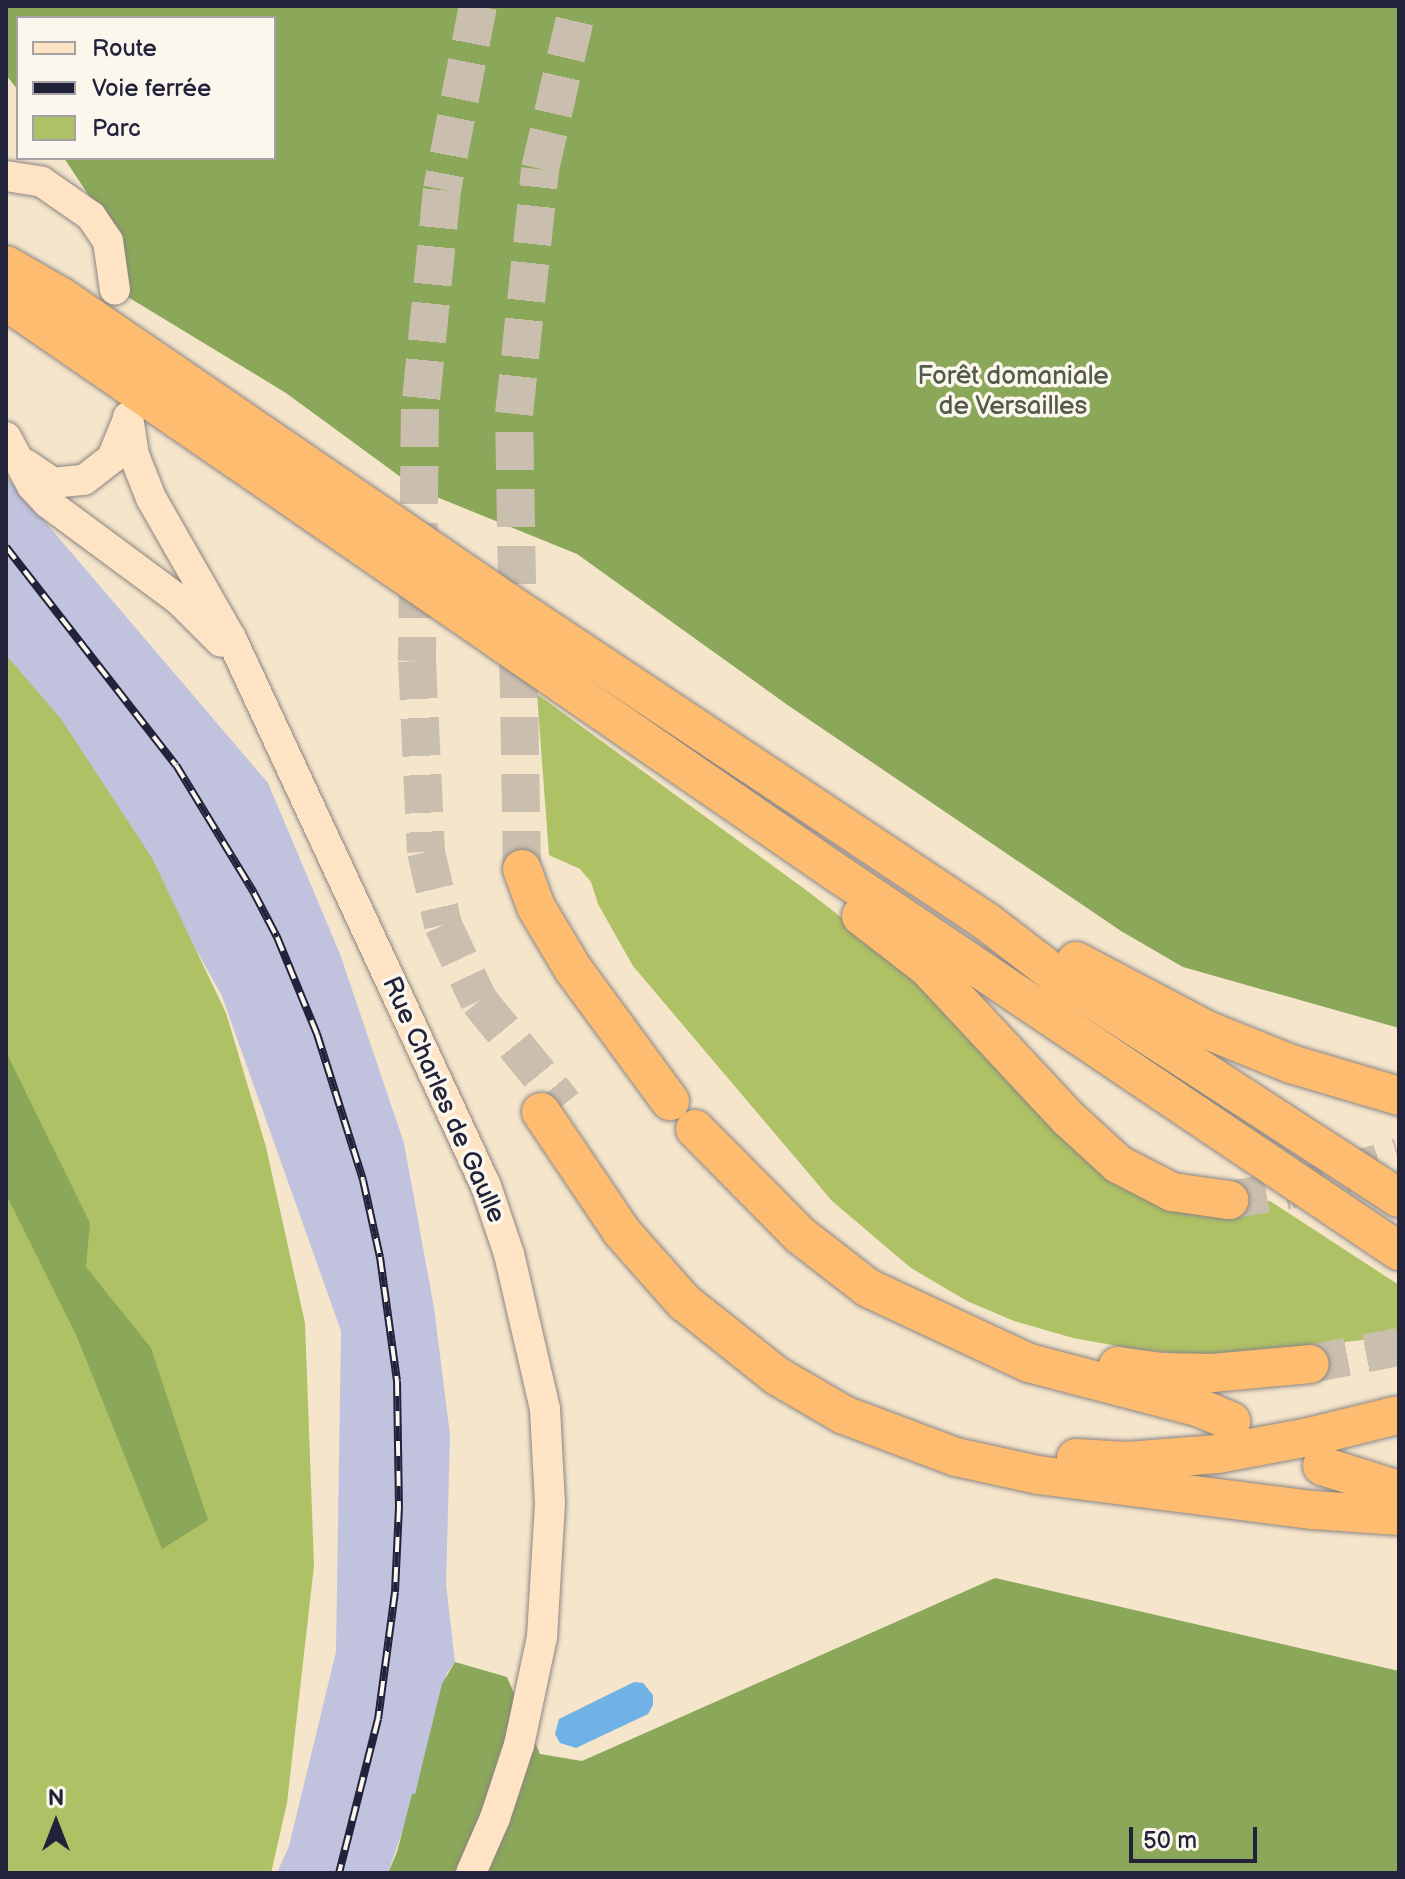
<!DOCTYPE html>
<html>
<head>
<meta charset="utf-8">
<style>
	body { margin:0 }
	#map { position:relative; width:1405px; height:1879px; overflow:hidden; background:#f4e5cb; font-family:"Balsamiq Sans",sans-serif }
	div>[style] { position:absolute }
	.industrial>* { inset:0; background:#c1c2dd }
	.green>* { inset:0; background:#aec165 }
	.forest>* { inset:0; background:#8aa75a }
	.water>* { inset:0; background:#70b2e5 }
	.highway-tunnel>* { height:38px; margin-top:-19px; transform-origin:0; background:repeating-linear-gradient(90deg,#cabeae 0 38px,transparent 0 57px) }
	.roads { filter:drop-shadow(0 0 2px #8b8483) drop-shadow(0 0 2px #8b8483) }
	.secondary>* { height:30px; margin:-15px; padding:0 15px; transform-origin:15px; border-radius:15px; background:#fee4c5 }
	.highway>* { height:38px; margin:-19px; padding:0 19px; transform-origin:19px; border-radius:19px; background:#fdbc6f }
	.rail>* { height:8px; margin-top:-4px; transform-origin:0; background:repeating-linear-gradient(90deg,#fbf7ec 0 15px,#22223b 0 30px); box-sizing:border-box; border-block:2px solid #22223b }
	span { translate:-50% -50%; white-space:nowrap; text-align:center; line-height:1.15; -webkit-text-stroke:7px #fbf7ec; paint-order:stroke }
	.park-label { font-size:26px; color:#535a4a }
	.street-label { font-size:26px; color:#22223b }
	.frame { position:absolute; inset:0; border:8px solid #22223b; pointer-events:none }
	.legend { position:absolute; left:16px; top:16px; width:260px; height:144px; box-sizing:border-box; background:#fbf7ec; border:2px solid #a4a2a5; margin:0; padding:10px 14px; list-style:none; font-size:24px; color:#22223b }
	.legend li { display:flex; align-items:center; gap:16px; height:40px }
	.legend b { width:40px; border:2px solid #a4a2a5 }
	.north { position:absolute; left:16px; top:1783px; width:80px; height:80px; -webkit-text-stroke:6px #fbf7ec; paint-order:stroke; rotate:0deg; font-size:22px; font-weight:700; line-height:32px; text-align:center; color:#22223b }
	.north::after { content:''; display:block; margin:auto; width:28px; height:36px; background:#22223b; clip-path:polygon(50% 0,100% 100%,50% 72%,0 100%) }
	.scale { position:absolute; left:1129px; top:1827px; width:128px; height:36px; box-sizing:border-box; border:4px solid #22223b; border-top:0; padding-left:10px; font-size:24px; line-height:28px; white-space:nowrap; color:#22223b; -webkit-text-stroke:6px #fbf7ec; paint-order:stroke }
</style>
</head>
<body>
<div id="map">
	<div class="industrial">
		<i style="clip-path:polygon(6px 476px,268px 783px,340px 954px,404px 1143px,434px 1308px,450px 1435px,446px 1584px,455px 1662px,447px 1673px,415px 1794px,388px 1873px,277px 1873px,289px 1846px,336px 1652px,341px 1331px,222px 996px,134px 839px,6px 661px)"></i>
	</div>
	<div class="green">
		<i style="clip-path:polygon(6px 655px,61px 719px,152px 858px,226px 1013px,266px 1147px,305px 1323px,314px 1566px,287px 1803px,271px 1873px,6px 1873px)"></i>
		<i style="clip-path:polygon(537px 694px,810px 893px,914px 974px,1076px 1146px,1242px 1210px,1270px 1201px,1399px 1285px,1399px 1336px,1249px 1353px,1186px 1354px,1140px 1350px,1073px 1338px,1014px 1321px,967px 1301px,911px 1268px,832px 1201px,633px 966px,598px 904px,591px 882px,580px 869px,549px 855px)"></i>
	</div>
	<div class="forest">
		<i style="clip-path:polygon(6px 6px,1399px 6px,1399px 1028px,1183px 967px,1121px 931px,789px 706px,577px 554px,417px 489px,286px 393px,118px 291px,111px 229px,64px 158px,274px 158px,274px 18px,18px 18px,18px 90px,6px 75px)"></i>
		<i style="clip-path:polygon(6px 1052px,90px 1223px,86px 1267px,151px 1348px,208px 1520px,162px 1549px,77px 1337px,6px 1194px)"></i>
		<i style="clip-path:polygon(995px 1578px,1399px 1671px,1399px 1873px,388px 1873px,397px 1852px,412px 1794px,415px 1794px,442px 1684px,455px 1662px,507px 1677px,540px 1754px,582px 1761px)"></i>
	</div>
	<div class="water">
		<i style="clip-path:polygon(634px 1682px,643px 1683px,653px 1695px,653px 1705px,648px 1714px,576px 1748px,560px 1743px,555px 1734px,559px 1719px)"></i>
	</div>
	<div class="highway-tunnel">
		<i style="left:478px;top:6px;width:187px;rotate:101.1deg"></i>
		<i style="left:442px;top:190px;width:220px;rotate:95.7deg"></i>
		<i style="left:420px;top:409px;width:252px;rotate:90.7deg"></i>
		<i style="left:417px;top:661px;width:191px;rotate:87.3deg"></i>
		<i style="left:426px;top:852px;width:75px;rotate:76.9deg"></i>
		<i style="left:443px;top:925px;width:84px;rotate:64.7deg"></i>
		<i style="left:479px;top:1001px;width:134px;rotate:50.7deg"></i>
		<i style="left:522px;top:869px;width:455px;rotate:-91deg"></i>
		<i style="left:514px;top:414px;width:246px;rotate:-83.9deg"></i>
		<i style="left:540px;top:169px;width:167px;rotate:-76.9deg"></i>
		<i style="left:1229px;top:1200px;width:60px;rotate:-9.6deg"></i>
		<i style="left:1288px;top:1190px;width:116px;rotate:-16.6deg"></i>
		<i style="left:1310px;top:1364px;width:91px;rotate:-10.8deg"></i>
	</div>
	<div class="roads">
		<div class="secondary">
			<i style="left:6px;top:176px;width:36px;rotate:9deg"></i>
			<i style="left:42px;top:182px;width:60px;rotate:34.8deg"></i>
			<i style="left:91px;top:216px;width:30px;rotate:56deg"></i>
			<i style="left:108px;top:241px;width:49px;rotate:81.9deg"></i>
			<i style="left:128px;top:417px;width:38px;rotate:81deg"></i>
			<i style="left:134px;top:455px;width:46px;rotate:68.4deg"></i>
			<i style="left:151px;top:498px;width:161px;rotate:60.3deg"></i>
			<i style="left:231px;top:638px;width:604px;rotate:65.05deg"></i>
			<i style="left:486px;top:1186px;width:72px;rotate:71.3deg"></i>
			<i style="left:509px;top:1254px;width:159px;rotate:76.9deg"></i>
			<i style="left:545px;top:1409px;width:94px;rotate:87deg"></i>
			<i style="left:550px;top:1503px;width:134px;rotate:93.4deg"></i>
			<i style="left:542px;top:1637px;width:110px;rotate:102deg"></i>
			<i style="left:519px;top:1745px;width:77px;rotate:108.2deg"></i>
			<i style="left:495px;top:1818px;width:60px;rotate:113.6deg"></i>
			<i style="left:6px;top:437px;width:55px;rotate:62deg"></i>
			<i style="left:32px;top:486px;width:23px;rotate:47deg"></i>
			<i style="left:48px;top:503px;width:163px;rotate:36.5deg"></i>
			<i style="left:179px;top:600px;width:59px;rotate:45deg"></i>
			<i style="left:25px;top:464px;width:34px;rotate:34deg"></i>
			<i style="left:53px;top:483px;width:31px;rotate:-6deg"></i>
			<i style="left:84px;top:480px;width:36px;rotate:-38deg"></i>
			<i style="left:112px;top:458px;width:42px;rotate:-67.7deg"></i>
		</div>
		<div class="highway">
			<i style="left:6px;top:265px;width:62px;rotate:29.9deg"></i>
			<i style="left:60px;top:296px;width:542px;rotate:34.39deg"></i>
			<i style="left:507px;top:602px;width:577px;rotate:33.69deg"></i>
			<i style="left:987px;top:922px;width:92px;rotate:37.5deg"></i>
			<i style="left:1060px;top:978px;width:404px;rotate:33deg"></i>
			<i style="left:6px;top:301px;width:1012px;rotate:34.54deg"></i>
			<i style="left:840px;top:875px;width:674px;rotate:33.93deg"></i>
			<i style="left:522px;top:869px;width:40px;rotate:69.8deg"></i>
			<i style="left:536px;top:907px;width:72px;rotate:59.2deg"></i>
			<i style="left:573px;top:969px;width:164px;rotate:53.7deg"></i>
			<i style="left:861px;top:916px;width:85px;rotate:37.8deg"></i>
			<i style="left:928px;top:968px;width:207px;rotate:47deg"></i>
			<i style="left:1069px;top:1119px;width:67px;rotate:42.6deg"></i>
			<i style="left:1118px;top:1164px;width:61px;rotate:27.4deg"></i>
			<i style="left:1172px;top:1192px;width:58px;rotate:8deg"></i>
			<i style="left:1076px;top:961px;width:148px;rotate:27.8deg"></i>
			<i style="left:1207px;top:1030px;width:91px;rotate:22deg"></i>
			<i style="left:1291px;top:1064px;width:113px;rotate:16.5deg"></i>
			<i style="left:541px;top:1112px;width:145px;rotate:56deg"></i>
			<i style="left:622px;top:1232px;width:94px;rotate:48.5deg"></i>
			<i style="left:684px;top:1302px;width:119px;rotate:38.5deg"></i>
			<i style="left:777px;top:1376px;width:78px;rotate:30.2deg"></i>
			<i style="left:844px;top:1415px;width:120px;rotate:20.6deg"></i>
			<i style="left:956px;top:1457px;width:84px;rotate:12.4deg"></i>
			<i style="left:1038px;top:1475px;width:277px;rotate:7.3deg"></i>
			<i style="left:1313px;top:1510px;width:86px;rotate:4deg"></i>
			<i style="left:695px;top:1129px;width:151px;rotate:45.3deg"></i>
			<i style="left:801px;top:1236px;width:85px;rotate:37.8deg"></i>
			<i style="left:868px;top:1288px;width:178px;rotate:25deg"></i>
			<i style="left:1029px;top:1363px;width:177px;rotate:14.7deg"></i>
			<i style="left:1200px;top:1408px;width:34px;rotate:23deg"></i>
			<i style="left:1118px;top:1366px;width:42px;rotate:8.1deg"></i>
			<i style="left:1160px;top:1372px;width:52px;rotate:1.1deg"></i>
			<i style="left:1212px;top:1373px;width:98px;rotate:-5.2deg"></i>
			<i style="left:1076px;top:1458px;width:51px;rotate:3.4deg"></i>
			<i style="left:1127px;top:1461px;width:91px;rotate:-4.4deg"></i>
			<i style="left:1218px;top:1454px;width:93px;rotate:-10.6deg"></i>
			<i style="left:1309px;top:1437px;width:88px;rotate:-13.9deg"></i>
			<i style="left:1322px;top:1466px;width:81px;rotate:17.3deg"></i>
		</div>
	</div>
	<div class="rail">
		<i style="left:6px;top:547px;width:276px;rotate:52.1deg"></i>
		<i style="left:176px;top:765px;width:150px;rotate:58.6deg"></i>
		<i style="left:254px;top:893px;width:50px;rotate:62.4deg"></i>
		<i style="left:277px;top:937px;width:105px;rotate:67.6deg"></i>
		<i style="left:317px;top:1034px;width:153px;rotate:72.5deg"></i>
		<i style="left:363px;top:1180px;width:79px;rotate:77.6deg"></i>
		<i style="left:380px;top:1257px;width:125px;rotate:82.2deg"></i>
		<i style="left:397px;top:1381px;width:126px;rotate:89.1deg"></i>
		<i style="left:399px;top:1507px;width:85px;rotate:92.7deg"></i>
		<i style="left:395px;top:1592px;width:128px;rotate:97.6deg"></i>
		<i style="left:378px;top:1719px;width:159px;rotate:104.2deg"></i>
	</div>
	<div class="park-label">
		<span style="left:1013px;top:392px">Forêt domaniale<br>de Versailles</span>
	</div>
	<div class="street-label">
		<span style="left:443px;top:1100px;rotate:66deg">Rue Charles de Gaulle</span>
	</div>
	<div class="frame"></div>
	<ul class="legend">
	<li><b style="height:10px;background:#fee4c5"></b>Route</li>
	<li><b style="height:10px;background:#22223b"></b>Voie ferrée</li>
	<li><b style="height:22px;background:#aec165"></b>Parc</li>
	</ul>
	<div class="north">N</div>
	<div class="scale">50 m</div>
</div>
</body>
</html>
